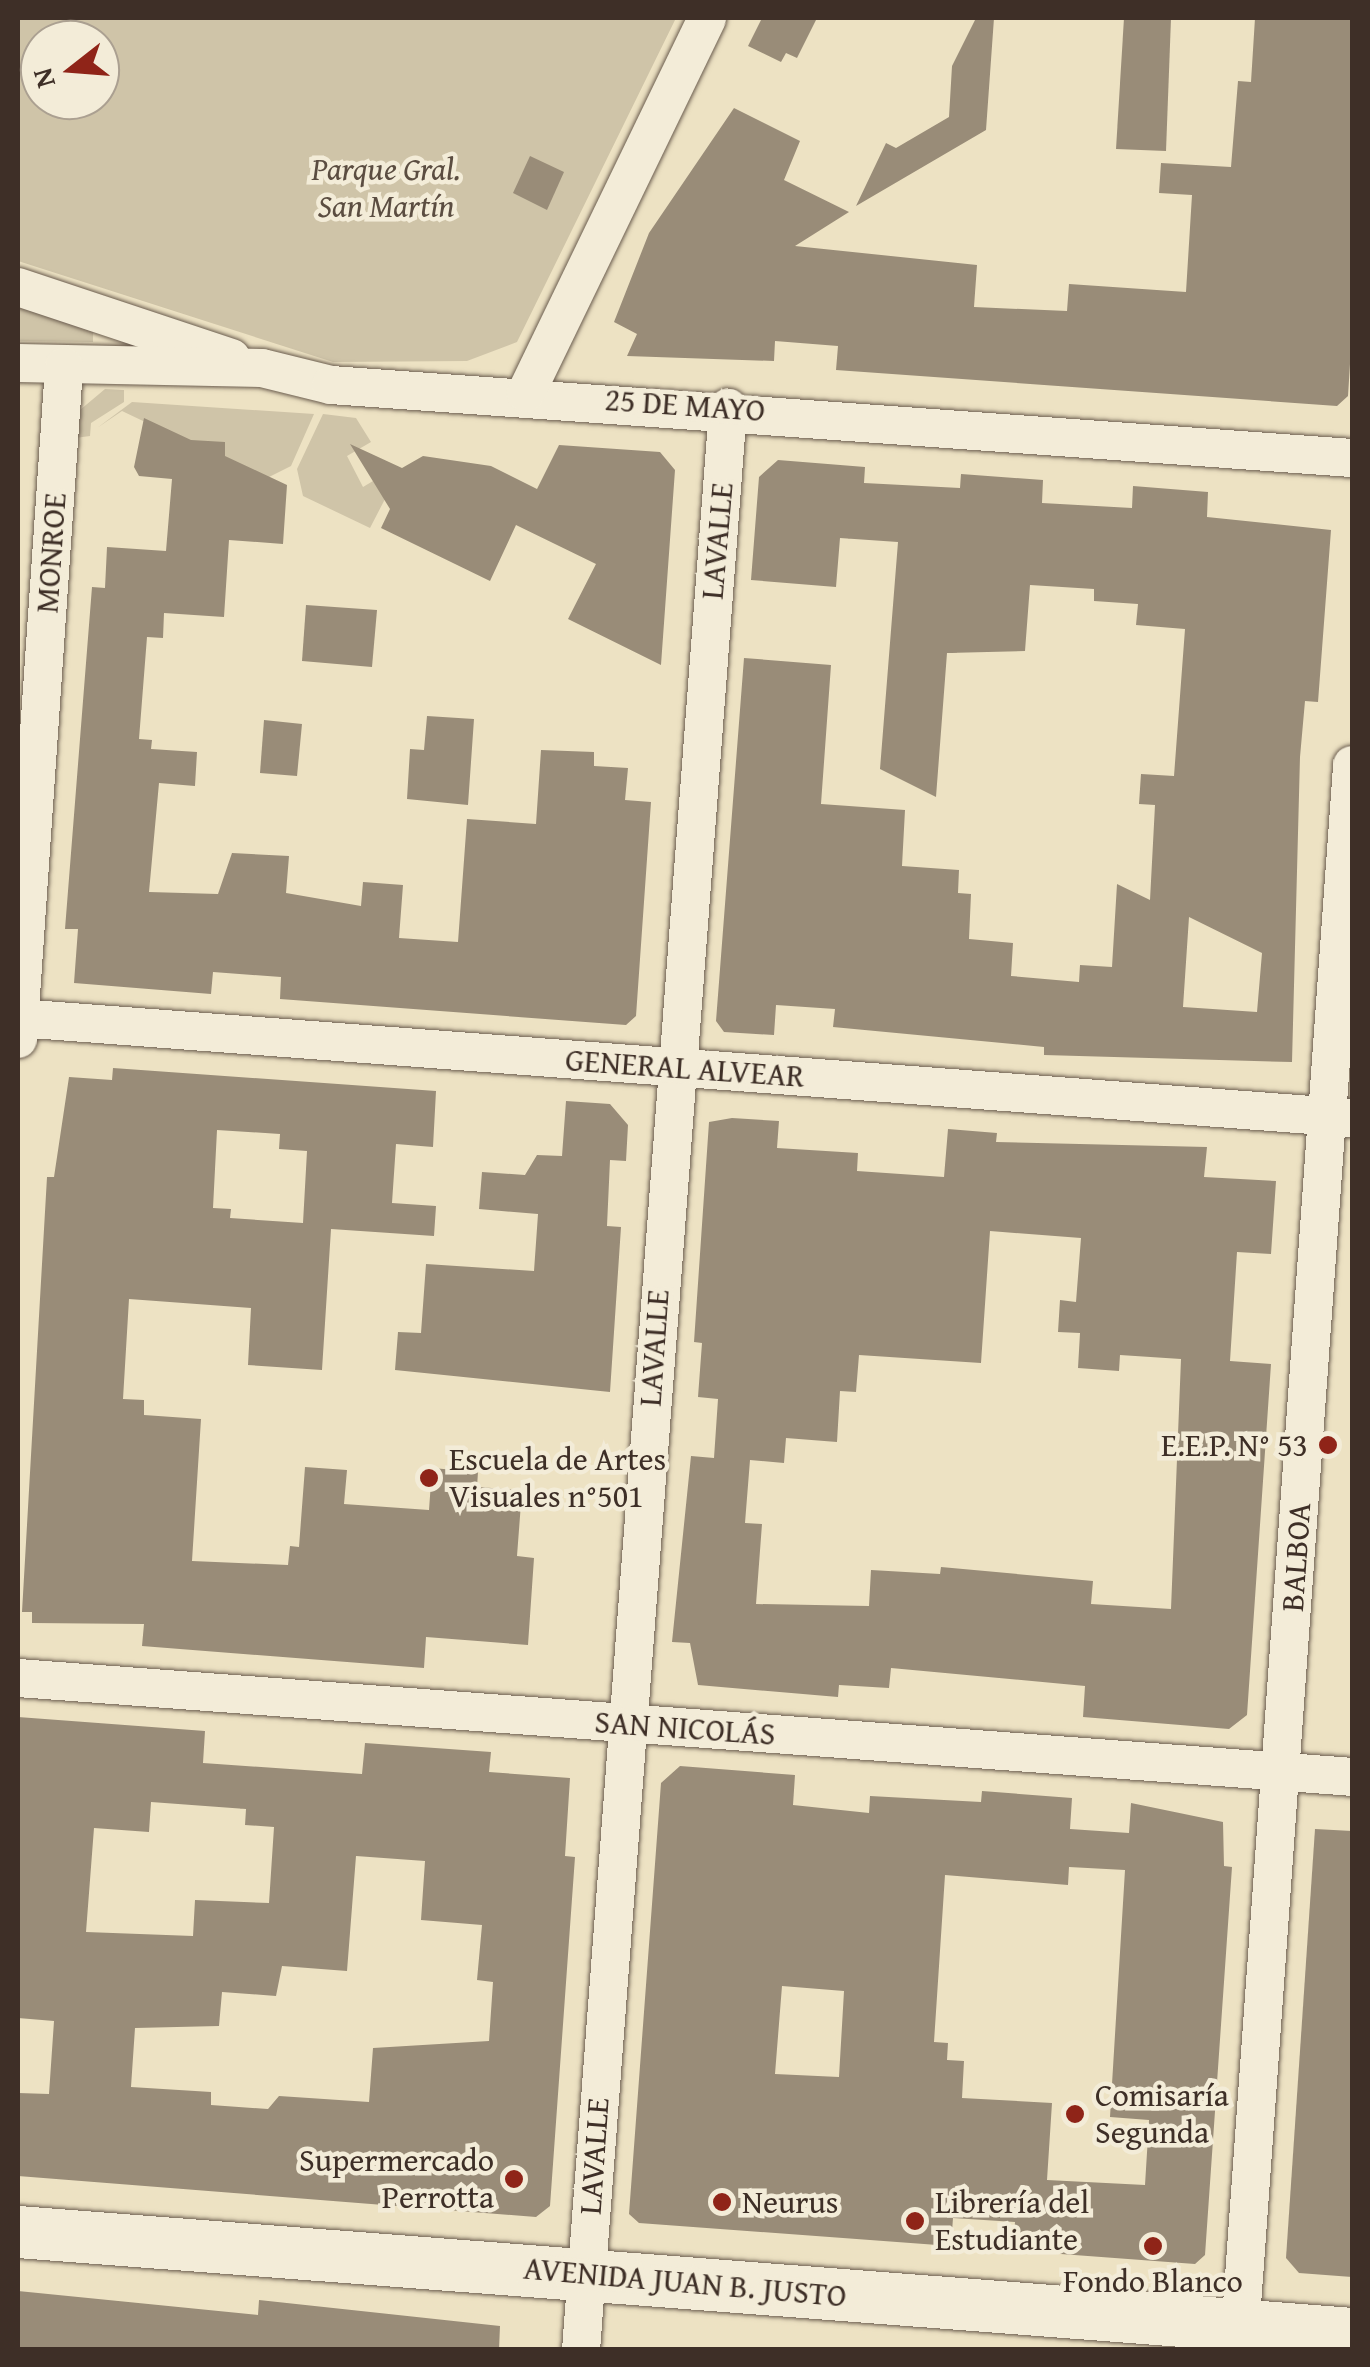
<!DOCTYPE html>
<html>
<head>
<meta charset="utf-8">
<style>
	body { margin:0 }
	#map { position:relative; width:1370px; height:2367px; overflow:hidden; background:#ede2c3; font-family:"Gentium Book Plus",serif }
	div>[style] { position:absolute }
	.green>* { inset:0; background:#cfc4a8 }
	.building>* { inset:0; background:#998c78 }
	.roads { filter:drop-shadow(0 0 2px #6a5c4e) drop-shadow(0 0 2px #6a5c4e) }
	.street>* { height:38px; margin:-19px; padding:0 19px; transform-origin:19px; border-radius:19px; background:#f3ecd8 }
	.secondary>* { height:52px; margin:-26px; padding:0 26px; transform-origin:26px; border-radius:26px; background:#f3ecd8 }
	.dots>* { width:28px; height:28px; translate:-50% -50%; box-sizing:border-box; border:5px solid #f3ecd8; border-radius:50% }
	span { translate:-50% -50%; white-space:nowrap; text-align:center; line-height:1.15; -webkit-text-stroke:9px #f3ecd8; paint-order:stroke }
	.park-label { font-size:32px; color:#5b4d41; font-style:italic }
	.street-label { font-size:32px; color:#3e2f27 }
	.poi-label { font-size:32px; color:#3e2f27 }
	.right { translate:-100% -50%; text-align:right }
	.left { translate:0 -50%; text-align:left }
	.frame { position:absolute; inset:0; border:20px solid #3e2f27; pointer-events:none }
	.north { position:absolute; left:20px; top:20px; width:100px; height:100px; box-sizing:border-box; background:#f3ecd8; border:2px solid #aba091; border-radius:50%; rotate:253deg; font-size:28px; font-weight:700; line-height:40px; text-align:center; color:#3e2f27 }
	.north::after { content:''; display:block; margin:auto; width:35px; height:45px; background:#8f2418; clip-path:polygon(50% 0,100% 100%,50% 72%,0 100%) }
</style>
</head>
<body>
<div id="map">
	<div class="green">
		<i style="clip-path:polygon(evenodd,18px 18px,676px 18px,517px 342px,467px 361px,333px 362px,18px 261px,18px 18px,40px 40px,100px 40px,100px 100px,40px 100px,40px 40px)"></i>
		<i style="clip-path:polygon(18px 306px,93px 331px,93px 342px,18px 341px)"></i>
		<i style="clip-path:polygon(105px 389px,124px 390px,124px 402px,91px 423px,90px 436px,75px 438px,80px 410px)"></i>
		<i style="clip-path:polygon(132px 402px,314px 414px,291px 466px,265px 479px,122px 411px,97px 428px)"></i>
		<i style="clip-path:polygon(323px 414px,356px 418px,371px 442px,347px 456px,363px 487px,373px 481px,385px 499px,370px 528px,303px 496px,297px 469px)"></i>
	</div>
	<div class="building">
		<i style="clip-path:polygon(762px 18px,817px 18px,797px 58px,786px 53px,781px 62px,748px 46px)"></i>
		<i style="clip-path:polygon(976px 18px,994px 18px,986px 130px,856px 206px,886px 143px,896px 148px,949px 117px,952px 66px)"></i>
		<i style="clip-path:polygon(1124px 18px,1171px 18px,1166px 151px,1116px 149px)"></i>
		<i style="clip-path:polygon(1255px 18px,1352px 18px,1352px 332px,1348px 396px,1337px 406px,836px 370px,838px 346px,775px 341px,774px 361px,627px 356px,637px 334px,614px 322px,649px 233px,734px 108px,800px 141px,784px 180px,849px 212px,795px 246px,977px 265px,974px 307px,1067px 311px,1069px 284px,1186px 292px,1192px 195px,1159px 193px,1161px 163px,1231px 167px,1238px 81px,1251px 82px)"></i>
		<i style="clip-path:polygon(530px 156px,564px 172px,547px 210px,513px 193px)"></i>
		<i style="clip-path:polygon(144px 418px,191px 440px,225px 442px,225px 456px,287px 485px,283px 544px,229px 540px,224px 617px,164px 613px,163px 638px,147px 637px,139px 739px,152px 740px,151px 749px,197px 752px,195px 786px,159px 783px,149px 892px,218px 894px,232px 853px,289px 856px,286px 893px,361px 906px,363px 882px,403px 885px,399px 938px,458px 942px,467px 819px,536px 824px,541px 750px,594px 752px,594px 766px,628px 768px,625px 800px,651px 802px,636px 1016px,626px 1025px,280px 999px,281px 977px,213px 972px,211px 994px,74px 983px,78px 929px,65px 929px,92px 587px,105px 588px,107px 547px,166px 551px,172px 479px,139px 476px,134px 467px)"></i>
		<i style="clip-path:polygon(350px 444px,402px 468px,423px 456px,491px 466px,537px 489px,559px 445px,660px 452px,675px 470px,661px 665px,568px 619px,596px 564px,516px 525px,490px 581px,381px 528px,390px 509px)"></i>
		<i style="clip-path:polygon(evenodd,778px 460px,865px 467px,864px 483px,960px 488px,961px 474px,1043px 480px,1042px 503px,1132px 508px,1133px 486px,1208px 492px,1207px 517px,1331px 530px,1318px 702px,1305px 701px,1300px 757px,1292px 1062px,1044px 1055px,1044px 1047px,833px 1027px,835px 1009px,776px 1005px,774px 1035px,724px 1032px,716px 1021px,744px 658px,831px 665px,821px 804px,905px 810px,902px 866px,959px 870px,958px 893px,971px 894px,969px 939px,1013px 943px,1011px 976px,1079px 982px,1080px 965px,1112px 967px,1117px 884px,1150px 900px,1155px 805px,1139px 804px,1141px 774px,1174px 776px,1185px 629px,1136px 625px,1138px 604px,1094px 601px,1094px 589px,1030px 585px,1025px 651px,947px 653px,936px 797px,880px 769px,898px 542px,840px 538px,836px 587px,751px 580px,759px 477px,778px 460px,1189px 917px,1262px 953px,1257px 1012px,1183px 1007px,1189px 917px)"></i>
		<i style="clip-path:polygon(306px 605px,377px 610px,372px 667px,302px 661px)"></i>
		<i style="clip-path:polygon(427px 716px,474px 719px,468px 805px,407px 799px,410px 749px,424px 750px)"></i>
		<i style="clip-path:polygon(264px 720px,302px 724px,297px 776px,260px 773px)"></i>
		<i style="clip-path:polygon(evenodd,113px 1068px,436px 1091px,433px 1147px,396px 1144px,392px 1203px,436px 1206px,434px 1236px,331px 1229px,322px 1370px,248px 1365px,251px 1308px,129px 1299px,123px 1399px,144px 1400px,144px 1415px,201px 1419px,192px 1561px,288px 1565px,290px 1546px,299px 1547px,305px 1467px,347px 1470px,344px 1504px,429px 1510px,432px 1468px,478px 1472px,477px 1487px,522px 1490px,517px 1556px,534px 1558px,528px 1645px,426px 1637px,424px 1668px,142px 1646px,144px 1624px,32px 1623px,32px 1612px,22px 1612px,47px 1177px,54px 1177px,69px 1077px,112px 1080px,113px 1068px,217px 1130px,280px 1134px,279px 1149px,307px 1151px,303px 1223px,230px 1218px,231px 1209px,213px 1208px,217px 1130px)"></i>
		<i style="clip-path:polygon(566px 1101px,610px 1104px,628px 1125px,626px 1161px,610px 1160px,607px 1226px,621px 1227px,610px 1392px,395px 1370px,398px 1332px,421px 1333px,426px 1264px,534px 1271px,538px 1214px,479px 1209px,482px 1172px,525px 1175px,537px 1155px,562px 1156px)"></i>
		<i style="clip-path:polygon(evenodd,732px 1118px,779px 1121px,777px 1148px,858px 1153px,857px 1171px,944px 1177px,948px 1129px,997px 1133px,996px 1142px,1207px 1147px,1204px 1177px,1276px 1181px,1271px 1254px,1237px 1252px,1230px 1361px,1271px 1364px,1247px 1715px,1229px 1729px,1083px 1717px,1085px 1686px,891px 1668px,889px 1688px,839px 1685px,838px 1697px,698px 1685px,690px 1643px,672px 1642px,691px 1456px,714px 1458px,718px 1399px,698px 1397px,702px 1343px,694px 1342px,709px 1122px,732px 1118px,990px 1231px,1081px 1238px,1076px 1302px,1060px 1300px,1058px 1332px,1080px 1333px,1078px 1368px,1119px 1371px,1120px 1355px,1181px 1359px,1171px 1609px,1091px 1604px,1093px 1581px,941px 1567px,940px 1574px,871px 1570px,869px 1606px,756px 1604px,762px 1524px,745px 1523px,750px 1460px,784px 1463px,786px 1438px,837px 1442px,840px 1391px,856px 1392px,859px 1355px,981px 1363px,990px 1231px)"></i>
		<i style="clip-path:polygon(evenodd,18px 1717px,205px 1731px,203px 1763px,362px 1774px,365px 1743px,491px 1752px,489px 1772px,570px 1778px,565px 1856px,575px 1857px,550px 2206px,536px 2217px,18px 2176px,18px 2093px,49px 2094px,54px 2021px,18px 2018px,18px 1717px,151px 1802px,246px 1809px,245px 1825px,274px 1827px,269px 1903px,195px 1900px,193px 1936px,86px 1932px,94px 1828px,149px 1832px,151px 1802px,18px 1717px,356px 1856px,425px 1861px,421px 1920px,482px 1925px,477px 1980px,493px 1982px,489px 2041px,373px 2048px,369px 2102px,279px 2096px,268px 2109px,211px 2105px,211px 2092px,131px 2087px,135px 2028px,219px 2026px,222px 1992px,276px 1996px,282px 1966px,347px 1971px,356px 1856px)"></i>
		<i style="clip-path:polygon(evenodd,680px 1766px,795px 1775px,793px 1805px,869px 1813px,870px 1796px,981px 1802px,982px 1791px,1072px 1798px,1070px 1829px,1129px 1833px,1131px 1803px,1223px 1822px,1224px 1866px,1232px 1867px,1205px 2255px,1195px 2264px,1061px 2254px,1013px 2245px,1015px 2222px,953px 2218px,951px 2246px,639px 2223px,629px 2214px,661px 1783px,680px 1766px,1069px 1867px,1125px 1870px,1110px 2117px,1149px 2120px,1145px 2185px,1047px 2180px,1052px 2103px,962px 2098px,964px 2061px,947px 2060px,948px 2043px,934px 2042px,945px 1875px,1068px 1885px,1069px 1867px,680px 1766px,782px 1986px,844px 1991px,839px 2077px,775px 2074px,782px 1986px)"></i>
		<i style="clip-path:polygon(1315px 1829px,1352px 1831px,1352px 2277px,1299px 2273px,1286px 2258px)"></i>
		<i style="clip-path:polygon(18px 2291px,258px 2315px,259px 2300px,500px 2326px,499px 2350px,18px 2350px)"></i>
	</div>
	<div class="roads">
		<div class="street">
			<i style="left:18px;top:287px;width:225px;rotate:18.4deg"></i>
			<i style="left:18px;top:363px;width:244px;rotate:1.2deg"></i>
			<i style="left:262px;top:368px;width:71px;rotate:13.8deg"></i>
			<i style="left:331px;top:385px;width:1024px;rotate:4.09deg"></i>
			<i style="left:526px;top:393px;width:416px;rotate:-64.2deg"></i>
			<i style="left:18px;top:1018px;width:1338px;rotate:4.29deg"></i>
			<i style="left:18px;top:1039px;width:674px;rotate:-86.08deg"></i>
			<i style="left:18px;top:1678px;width:1338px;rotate:4.24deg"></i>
			<i style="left:1239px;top:2347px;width:1586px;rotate:-85.91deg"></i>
			<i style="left:581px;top:2350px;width:1948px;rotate:-85.67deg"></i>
		</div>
		<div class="secondary">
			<i style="left:18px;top:2232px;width:1338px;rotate:4.37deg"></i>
		</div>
	</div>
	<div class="dots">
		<i style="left:1328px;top:1445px;background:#8f2418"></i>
		<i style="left:429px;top:1478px;background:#8f2418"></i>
		<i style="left:1075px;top:2114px;background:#8f2418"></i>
		<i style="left:514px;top:2179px;background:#8f2418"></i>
		<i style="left:722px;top:2202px;background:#8f2418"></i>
		<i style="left:915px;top:2221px;background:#8f2418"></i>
		<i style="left:1153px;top:2246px;background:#8f2418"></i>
	</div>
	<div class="park-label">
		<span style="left:386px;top:188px">Parque Gral.<br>San Martín</span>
	</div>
	<div class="street-label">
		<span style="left:685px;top:405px;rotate:4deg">25 DE MAYO</span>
		<span style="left:717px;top:541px;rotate:-85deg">LAVALLE</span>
		<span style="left:51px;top:553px;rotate:-86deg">MONROE</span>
		<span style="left:685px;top:1068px;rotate:4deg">GENERAL ALVEAR</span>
		<span style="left:654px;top:1348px;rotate:-86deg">LAVALLE</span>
		<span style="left:1296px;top:1557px;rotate:-86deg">BALBOA</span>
		<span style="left:685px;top:1728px;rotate:4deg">SAN NICOLÁS</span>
		<span style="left:594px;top:2156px;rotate:-86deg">LAVALLE</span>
		<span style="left:685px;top:2282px;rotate:5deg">AVENIDA JUAN B. JUSTO</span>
	</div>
	<div class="poi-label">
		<span class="right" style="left:1308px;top:1445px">E.E.P. N° 53</span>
		<span class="left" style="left:449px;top:1478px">Escuela de Artes<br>Visuales n°501</span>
		<span class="left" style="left:1095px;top:2114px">Comisaría<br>Segunda</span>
		<span class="right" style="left:494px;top:2179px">Supermercado<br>Perrotta</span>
		<span class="left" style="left:742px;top:2202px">Neurus</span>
		<span class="left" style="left:935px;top:2221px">Librería del<br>Estudiante</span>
		<span style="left:1153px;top:2281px">Fondo Blanco</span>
	</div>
	<div class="frame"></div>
	<div class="north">N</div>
</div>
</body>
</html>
